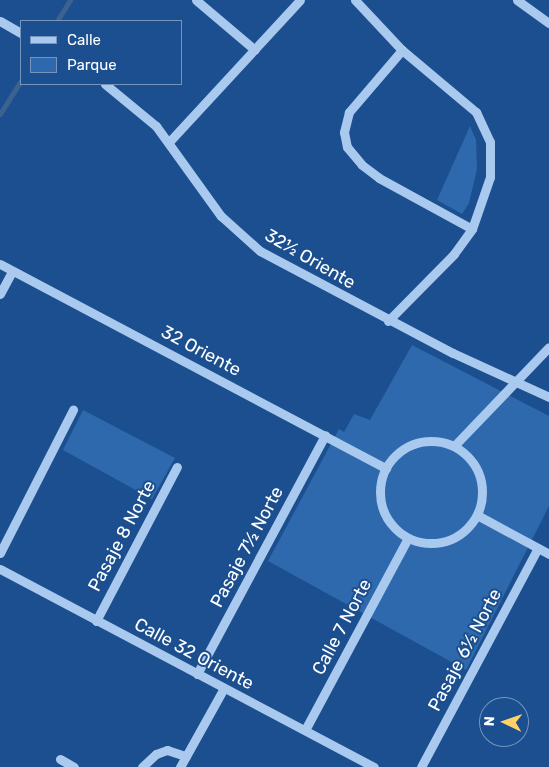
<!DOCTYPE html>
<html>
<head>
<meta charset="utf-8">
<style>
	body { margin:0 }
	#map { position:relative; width:549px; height:767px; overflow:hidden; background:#1b4f8f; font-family:Rubik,sans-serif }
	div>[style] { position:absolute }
	.green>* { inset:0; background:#2e69ad }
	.stream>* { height:5px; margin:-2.5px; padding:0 2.5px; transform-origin:2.5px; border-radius:2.5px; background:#3c6290 }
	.minor>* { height:9px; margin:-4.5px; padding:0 4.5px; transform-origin:4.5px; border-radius:4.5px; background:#a9c9ee }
	.minor>.ring { margin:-4.5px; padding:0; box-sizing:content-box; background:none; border:9px solid #a9c9ee; border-radius:50% }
	span { translate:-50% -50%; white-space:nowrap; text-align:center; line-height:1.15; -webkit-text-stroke:4px #1b4f8f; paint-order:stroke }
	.street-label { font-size:18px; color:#fff }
	.legend { position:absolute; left:20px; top:20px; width:162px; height:65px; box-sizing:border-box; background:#1b4f8f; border:1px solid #7695bc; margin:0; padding:6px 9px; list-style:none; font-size:15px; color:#fff }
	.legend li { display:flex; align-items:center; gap:10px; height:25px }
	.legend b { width:25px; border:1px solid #7695bc }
	.north { position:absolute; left:479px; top:697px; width:50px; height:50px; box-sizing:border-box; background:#1b4f8f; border:1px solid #7695bc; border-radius:50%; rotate:273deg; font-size:14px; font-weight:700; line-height:20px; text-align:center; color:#fff }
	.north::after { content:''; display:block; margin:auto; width:18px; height:22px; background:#ffd166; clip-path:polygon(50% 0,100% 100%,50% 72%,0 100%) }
</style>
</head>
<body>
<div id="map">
	<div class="green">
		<i style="clip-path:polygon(470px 126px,476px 140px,477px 169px,469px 203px,462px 214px,437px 200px)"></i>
		<i style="clip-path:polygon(412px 345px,549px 416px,549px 506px,466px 670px,268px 561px,339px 429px,344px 432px,354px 414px,370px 420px)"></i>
		<i style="clip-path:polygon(83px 410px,175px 458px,152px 499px,63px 450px)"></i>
	</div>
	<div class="stream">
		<i style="left:57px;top:21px;width:25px;rotate:-58deg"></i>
		<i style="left:0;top:114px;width:40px;rotate:-58deg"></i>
	</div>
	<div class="minor">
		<i style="left:196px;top:0;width:77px;rotate:40.3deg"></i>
		<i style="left:355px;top:0;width:69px;rotate:46.8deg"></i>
		<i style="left:402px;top:50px;width:97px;rotate:40deg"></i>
		<i style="left:476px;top:112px;width:33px;rotate:65deg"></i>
		<i style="left:490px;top:142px;width:35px;rotate:90deg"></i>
		<i style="left:490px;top:177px;width:55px;rotate:109.1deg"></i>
		<i style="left:472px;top:229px;width:31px;rotate:126deg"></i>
		<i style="left:454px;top:254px;width:94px;rotate:134.6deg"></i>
		<i style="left:517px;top:0;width:39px;rotate:36deg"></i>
		<i style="left:0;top:21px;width:24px;rotate:30deg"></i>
		<i style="left:402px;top:50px;width:82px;rotate:130.5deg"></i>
		<i style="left:349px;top:112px;width:21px;rotate:104deg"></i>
		<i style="left:344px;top:132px;width:15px;rotate:79deg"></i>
		<i style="left:347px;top:147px;width:23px;rotate:50deg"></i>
		<i style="left:362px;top:165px;width:21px;rotate:37deg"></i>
		<i style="left:379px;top:178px;width:106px;rotate:28.7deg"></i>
		<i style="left:105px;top:84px;width:66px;rotate:39.5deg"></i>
		<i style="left:156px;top:126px;width:111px;rotate:54.2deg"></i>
		<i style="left:221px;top:216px;width:52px;rotate:41.9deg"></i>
		<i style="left:260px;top:251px;width:218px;rotate:27.9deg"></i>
		<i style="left:453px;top:353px;width:106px;rotate:24.6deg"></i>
		<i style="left:169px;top:142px;width:193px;rotate:-47.3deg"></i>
		<i style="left:0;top:264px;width:437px;rotate:27.9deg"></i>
		<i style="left:0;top:294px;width:26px;rotate:-62deg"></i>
		<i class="ring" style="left:380px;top:441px;width:93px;height:93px"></i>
		<i style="left:454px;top:446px;width:137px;rotate:-46.2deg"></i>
		<i style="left:477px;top:515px;width:82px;rotate:28.4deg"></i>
		<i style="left:0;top:553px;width:161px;rotate:-63deg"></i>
		<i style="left:0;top:569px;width:423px;rotate:27.9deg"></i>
		<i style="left:96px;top:621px;width:174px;rotate:-62.3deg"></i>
		<i style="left:197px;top:674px;width:271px;rotate:-61.8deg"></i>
		<i style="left:305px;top:730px;width:218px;rotate:-61.8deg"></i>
		<i style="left:60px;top:759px;width:16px;rotate:30deg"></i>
		<i style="left:142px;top:767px;width:19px;rotate:-43deg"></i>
		<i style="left:156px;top:754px;width:12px;rotate:-20deg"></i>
		<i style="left:167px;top:750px;width:20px;rotate:18deg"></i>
		<i style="left:180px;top:767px;width:90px;rotate:-60.9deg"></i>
		<i style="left:421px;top:767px;width:248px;rotate:-61.9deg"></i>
	</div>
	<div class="street-label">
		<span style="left:310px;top:259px;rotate:30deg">32½ Oriente</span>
		<span style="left:201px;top:351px;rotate:28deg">32 Oriente</span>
		<span style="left:122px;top:536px;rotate:-62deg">Pasaje 8 Norte</span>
		<span style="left:247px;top:547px;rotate:-62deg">Pasaje 7½ Norte</span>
		<span style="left:342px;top:627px;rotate:-62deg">Calle 7 Norte</span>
		<span style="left:465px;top:650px;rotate:-62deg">Pasaje 6½ Norte</span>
		<span style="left:194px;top:654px;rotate:28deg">Calle 32 Oriente</span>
	</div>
	<ul class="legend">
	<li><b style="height:6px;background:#a9c9ee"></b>Calle</li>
	<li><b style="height:14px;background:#2e69ad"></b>Parque</li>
	</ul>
	<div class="north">N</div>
</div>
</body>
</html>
